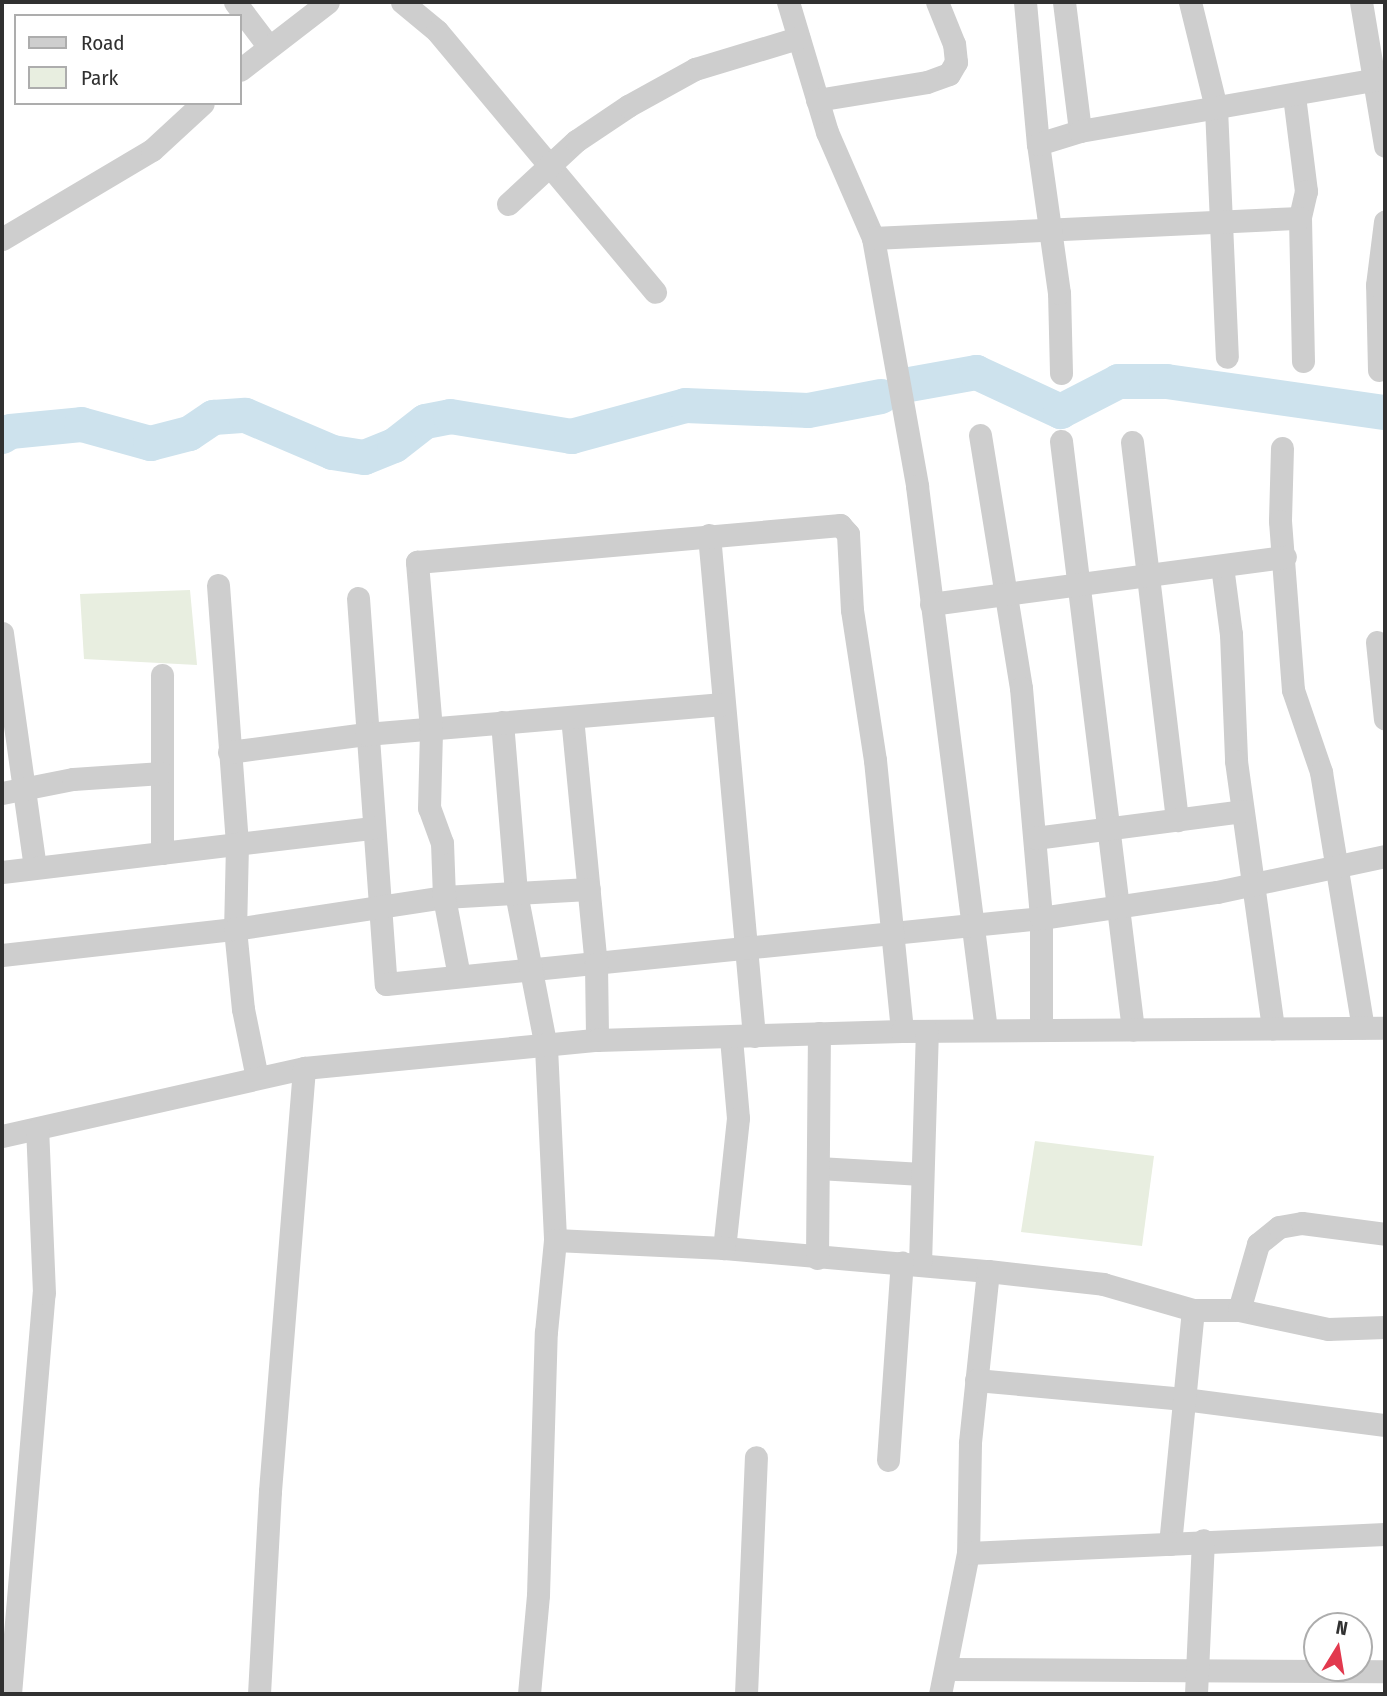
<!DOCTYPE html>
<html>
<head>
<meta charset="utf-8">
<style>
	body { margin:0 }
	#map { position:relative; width:1387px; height:1696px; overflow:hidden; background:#fff; font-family:"Fira Sans Condensed",sans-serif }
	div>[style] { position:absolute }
	.green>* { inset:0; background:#e8eee0 }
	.river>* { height:35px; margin:-17.5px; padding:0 17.5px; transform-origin:17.5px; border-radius:17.5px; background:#cde2ed }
	.street>* { height:23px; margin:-11.5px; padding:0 11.5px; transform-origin:11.5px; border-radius:11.5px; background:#cecece }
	span { translate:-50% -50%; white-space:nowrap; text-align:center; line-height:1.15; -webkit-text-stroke:7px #fff; paint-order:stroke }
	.frame { position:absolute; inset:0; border:4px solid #313131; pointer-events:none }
	.legend { position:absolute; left:14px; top:14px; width:228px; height:91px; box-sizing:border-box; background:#fff; border:2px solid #adadad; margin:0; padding:9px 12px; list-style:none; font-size:21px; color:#313131 }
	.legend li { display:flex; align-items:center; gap:14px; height:35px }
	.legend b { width:35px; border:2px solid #adadad }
	.north { position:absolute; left:1303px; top:1612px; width:70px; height:70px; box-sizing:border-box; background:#fff; border:2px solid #adadad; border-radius:50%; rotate:11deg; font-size:19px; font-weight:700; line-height:28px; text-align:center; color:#313131 }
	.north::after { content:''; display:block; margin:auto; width:24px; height:32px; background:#e2394e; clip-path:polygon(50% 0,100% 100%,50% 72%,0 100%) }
</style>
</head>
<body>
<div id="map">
	<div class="green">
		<i style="clip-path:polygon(190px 590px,197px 665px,84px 659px,80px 594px)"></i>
		<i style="clip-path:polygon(1035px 1141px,1154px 1156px,1142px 1246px,1021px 1232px)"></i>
	</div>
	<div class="river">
		<i style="left:909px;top:384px;width:68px;rotate:-10.2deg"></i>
		<i style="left:976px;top:372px;width:93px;rotate:24.9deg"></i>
		<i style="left:1060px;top:411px;width:65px;rotate:-27.3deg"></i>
		<i style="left:1118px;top:381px;width:48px"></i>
		<i style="left:1166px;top:381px;width:221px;rotate:8.1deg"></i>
		<i style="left:2px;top:436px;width:9px;rotate:-32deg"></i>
		<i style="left:10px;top:431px;width:71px;rotate:-5.6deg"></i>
		<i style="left:81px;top:424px;width:72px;rotate:15.4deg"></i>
		<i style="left:150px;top:443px;width:40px;rotate:-14.4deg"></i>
		<i style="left:189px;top:433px;width:29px;rotate:-34deg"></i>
		<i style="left:213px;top:417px;width:32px;rotate:-4deg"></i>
		<i style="left:245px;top:415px;width:95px;rotate:23deg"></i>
		<i style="left:332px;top:452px;width:32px;rotate:9deg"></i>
		<i style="left:364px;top:457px;width:32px;rotate:-22deg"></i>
		<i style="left:394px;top:445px;width:39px;rotate:-38deg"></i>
		<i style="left:425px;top:421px;width:25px;rotate:-11deg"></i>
		<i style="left:450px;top:416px;width:123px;rotate:9.4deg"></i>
		<i style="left:571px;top:436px;width:118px;rotate:-15.2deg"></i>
		<i style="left:685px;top:405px;width:123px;rotate:2.3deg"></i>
		<i style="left:808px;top:410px;width:74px;rotate:-10.9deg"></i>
	</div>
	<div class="street">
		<i style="left:235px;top:2px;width:56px;rotate:52.9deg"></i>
		<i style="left:402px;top:2px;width:45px;rotate:39.6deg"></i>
		<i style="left:437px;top:31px;width:340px;rotate:50.1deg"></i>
		<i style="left:788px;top:2px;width:136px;rotate:73.3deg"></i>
		<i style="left:827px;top:132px;width:116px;rotate:66.5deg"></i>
		<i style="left:873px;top:238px;width:252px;rotate:79.9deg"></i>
		<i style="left:917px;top:486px;width:548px;rotate:82.77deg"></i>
		<i style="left:1025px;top:2px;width:143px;rotate:84.8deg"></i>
		<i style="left:1064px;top:2px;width:130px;rotate:82.9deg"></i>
		<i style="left:1190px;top:2px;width:109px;rotate:76.2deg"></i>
		<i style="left:1216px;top:108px;width:249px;rotate:87.5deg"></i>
		<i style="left:1361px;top:2px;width:146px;rotate:80.5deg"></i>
		<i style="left:240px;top:70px;width:111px;rotate:-37.7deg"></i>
		<i style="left:1294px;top:96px;width:96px;rotate:82.8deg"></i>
		<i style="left:1306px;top:191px;width:28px;rotate:103deg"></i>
		<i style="left:1300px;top:218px;width:143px;rotate:88.8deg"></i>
		<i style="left:817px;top:100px;width:111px;rotate:-9.3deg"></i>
		<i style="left:927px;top:82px;width:23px;rotate:-20deg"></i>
		<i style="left:949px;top:74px;width:14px;rotate:-60deg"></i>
		<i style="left:956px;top:62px;width:18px;rotate:-96deg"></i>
		<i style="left:954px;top:44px;width:45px;rotate:-112deg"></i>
		<i style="left:508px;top:204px;width:93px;rotate:-42.8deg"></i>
		<i style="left:576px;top:141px;width:63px;rotate:-33.9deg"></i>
		<i style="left:628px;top:106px;width:77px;rotate:-28.9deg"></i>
		<i style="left:695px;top:69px;width:108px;rotate:-16.8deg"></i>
		<i style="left:873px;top:238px;width:427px;rotate:-2.7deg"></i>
		<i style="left:2px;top:239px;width:174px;rotate:-30.7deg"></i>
		<i style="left:152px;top:150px;width:69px;rotate:-42.7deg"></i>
		<i style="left:1379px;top:370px;width:85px;rotate:-91.3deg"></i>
		<i style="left:1377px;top:285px;width:64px;rotate:-82.8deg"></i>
		<i style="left:1061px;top:373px;width:80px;rotate:-91.4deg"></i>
		<i style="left:1059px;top:293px;width:150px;rotate:-98deg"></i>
		<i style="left:1038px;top:144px;width:44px;rotate:-17.2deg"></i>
		<i style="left:1080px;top:131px;width:310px;rotate:-9.9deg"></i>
		<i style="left:980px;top:435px;width:256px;rotate:80.8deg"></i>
		<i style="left:1021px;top:688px;width:231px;rotate:85deg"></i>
		<i style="left:1041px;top:918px;width:112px;rotate:90deg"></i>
		<i style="left:1061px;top:441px;width:593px;rotate:83.03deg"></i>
		<i style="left:1132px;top:442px;width:381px;rotate:83.2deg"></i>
		<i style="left:1282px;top:448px;width:73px;rotate:91.6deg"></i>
		<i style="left:1280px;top:521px;width:169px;rotate:85.6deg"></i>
		<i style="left:1293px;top:690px;width:87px;rotate:71.1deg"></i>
		<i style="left:1321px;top:772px;width:259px;rotate:80.7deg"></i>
		<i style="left:709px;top:535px;width:503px;rotate:84.87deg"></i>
		<i style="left:1222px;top:566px;width:69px;rotate:82.5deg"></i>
		<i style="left:1231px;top:634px;width:127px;rotate:87.7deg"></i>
		<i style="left:1236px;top:761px;width:270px;rotate:82.1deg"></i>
		<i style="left:218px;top:585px;width:260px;rotate:85.8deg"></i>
		<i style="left:237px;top:844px;width:85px;rotate:91.3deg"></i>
		<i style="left:235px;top:929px;width:80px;rotate:84.3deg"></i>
		<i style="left:243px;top:1009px;width:70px;rotate:78.5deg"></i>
		<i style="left:358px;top:598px;width:387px;rotate:85.9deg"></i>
		<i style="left:386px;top:984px;width:658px;rotate:-5.75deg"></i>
		<i style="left:1041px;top:918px;width:178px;rotate:-8.4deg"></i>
		<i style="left:1217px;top:892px;width:172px;rotate:-12.1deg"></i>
		<i style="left:931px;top:604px;width:357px;rotate:-7.6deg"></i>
		<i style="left:2px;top:633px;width:236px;rotate:82deg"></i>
		<i style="left:1377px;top:642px;width:77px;rotate:84.1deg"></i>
		<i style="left:162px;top:675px;width:178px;rotate:90deg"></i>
		<i style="left:572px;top:717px;width:248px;rotate:84.5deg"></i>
		<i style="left:596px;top:964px;width:76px;rotate:89.2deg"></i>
		<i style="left:502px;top:722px;width:172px;rotate:85.3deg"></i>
		<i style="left:516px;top:893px;width:157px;rotate:79deg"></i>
		<i style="left:546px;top:1047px;width:193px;rotate:87.3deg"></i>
		<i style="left:229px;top:752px;width:138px;rotate:-7.5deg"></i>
		<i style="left:366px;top:734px;width:358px;rotate:-4.8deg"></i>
		<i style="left:2px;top:793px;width:72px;rotate:-11.2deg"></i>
		<i style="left:73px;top:779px;width:89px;rotate:-3.9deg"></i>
		<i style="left:1035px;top:838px;width:209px;rotate:-7.4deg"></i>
		<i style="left:2px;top:872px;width:373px;rotate:-6.8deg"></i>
		<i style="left:2px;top:955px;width:234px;rotate:-6.4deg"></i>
		<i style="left:235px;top:929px;width:211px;rotate:-8.7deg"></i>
		<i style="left:444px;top:897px;width:145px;rotate:-3.2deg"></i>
		<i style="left:459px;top:976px;width:80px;rotate:-100.8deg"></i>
		<i style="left:444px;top:897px;width:54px;rotate:-92.1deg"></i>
		<i style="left:442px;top:843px;width:37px;rotate:-110deg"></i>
		<i style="left:429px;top:808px;width:79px;rotate:-88.5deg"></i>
		<i style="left:431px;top:729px;width:168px;rotate:-94.8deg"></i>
		<i style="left:417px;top:562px;width:425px;rotate:-5deg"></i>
		<i style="left:840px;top:525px;width:12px;rotate:48deg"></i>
		<i style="left:848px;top:534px;width:76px;rotate:87deg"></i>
		<i style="left:852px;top:610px;width:152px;rotate:81.3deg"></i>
		<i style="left:875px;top:760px;width:272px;rotate:84.3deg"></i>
		<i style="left:731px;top:1038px;width:80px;rotate:85deg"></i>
		<i style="left:738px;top:1118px;width:131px;rotate:96.1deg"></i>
		<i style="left:724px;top:1248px;width:265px;rotate:5deg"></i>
		<i style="left:988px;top:1271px;width:173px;rotate:96deg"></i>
		<i style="left:970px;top:1443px;width:110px;rotate:91deg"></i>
		<i style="left:968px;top:1553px;width:144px;rotate:101.2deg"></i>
		<i style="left:2px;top:1136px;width:310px;rotate:-12.7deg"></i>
		<i style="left:304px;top:1068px;width:294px;rotate:-5.5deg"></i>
		<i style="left:597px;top:1040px;width:305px;rotate:-1.7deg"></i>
		<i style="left:902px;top:1031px;width:483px;rotate:-0.4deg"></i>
		<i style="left:818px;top:1168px;width:104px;rotate:3.3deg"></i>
		<i style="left:817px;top:1258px;width:225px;rotate:-89.5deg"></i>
		<i style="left:920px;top:1264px;width:233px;rotate:-88.3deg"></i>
		<i style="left:988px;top:1271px;width:116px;rotate:6.4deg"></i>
		<i style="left:1103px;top:1284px;width:94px;rotate:16.1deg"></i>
		<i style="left:1239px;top:1310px;width:91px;rotate:12.1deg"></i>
		<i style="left:1328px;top:1329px;width:57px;rotate:-2deg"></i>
		<i style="left:976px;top:1380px;width:209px;rotate:5.2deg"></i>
		<i style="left:1184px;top:1399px;width:203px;rotate:7.4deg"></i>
		<i style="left:888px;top:1460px;width:198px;rotate:-86deg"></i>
		<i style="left:1170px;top:1544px;width:235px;rotate:-84.4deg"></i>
		<i style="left:1193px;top:1310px;width:46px"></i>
		<i style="left:1239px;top:1310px;width:69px;rotate:-73.9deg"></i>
		<i style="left:1258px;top:1244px;width:27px;rotate:-39deg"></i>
		<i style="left:1279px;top:1227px;width:23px;rotate:-10deg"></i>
		<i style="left:1302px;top:1223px;width:84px;rotate:7.5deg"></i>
		<i style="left:968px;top:1553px;width:417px;rotate:-2.6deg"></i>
		<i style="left:947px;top:1669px;width:438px;rotate:0.3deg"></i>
		<i style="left:10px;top:1694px;width:402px;rotate:-85.2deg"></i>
		<i style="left:44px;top:1293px;width:164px;rotate:-92.4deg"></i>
		<i style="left:259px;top:1694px;width:203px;rotate:-86.9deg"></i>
		<i style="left:270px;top:1491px;width:424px;rotate:-85.4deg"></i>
		<i style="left:529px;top:1694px;width:99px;rotate:-84.8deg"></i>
		<i style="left:538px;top:1595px;width:263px;rotate:-88.3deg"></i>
		<i style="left:546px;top:1332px;width:92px;rotate:-84.4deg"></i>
		<i style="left:555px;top:1240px;width:169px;rotate:2.7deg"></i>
		<i style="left:746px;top:1694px;width:237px;rotate:-87.6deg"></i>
		<i style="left:1196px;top:1694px;width:154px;rotate:-87.4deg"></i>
	</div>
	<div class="frame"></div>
	<ul class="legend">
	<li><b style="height:9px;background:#cecece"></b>Road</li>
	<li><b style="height:19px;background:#e8eee0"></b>Park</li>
	</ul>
	<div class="north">N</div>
</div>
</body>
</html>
